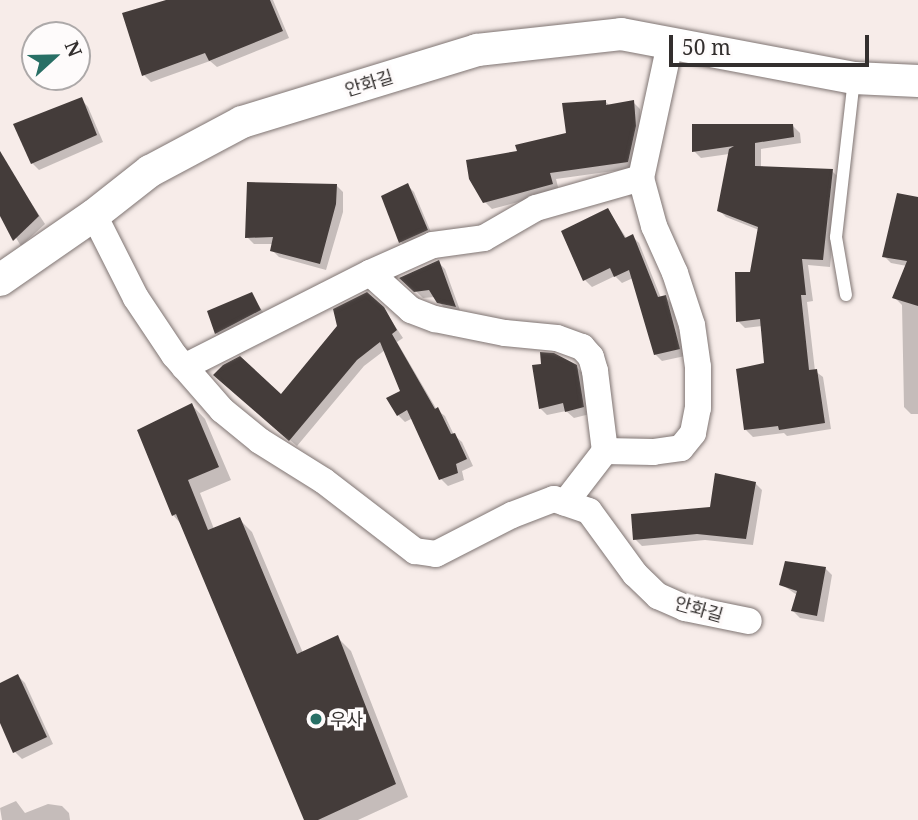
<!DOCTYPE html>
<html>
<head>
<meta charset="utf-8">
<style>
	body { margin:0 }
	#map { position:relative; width:918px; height:820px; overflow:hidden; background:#f7ece9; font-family:"Noto Serif","Noto Sans KR",serif }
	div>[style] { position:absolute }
	.shadow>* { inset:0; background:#0003 }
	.building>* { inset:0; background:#443c3a }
	.roads { filter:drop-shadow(0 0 2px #7f7573) drop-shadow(0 0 2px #7f7573) }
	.service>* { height:12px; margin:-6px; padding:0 6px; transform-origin:6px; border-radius:6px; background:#fff }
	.minor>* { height:26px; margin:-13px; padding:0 13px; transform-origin:13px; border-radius:13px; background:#fff }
	.tertiary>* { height:32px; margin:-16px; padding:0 16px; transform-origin:16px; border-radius:16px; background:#fff }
	.dots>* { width:19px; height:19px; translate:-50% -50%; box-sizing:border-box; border:4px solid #fefbfb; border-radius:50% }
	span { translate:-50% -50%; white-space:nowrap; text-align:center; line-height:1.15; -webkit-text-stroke:7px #fefbfb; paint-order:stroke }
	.street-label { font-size:18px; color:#332f2e }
	.poi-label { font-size:18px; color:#332f2e }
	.left { translate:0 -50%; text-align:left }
	.north { position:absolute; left:21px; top:21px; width:70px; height:70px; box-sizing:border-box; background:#fefbfb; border:2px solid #ada9a9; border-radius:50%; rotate:68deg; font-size:19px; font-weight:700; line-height:28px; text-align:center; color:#332f2e }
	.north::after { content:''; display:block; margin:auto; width:24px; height:32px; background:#286f65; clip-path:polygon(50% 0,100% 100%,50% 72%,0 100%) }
	.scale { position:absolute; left:669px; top:35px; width:200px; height:32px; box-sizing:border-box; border:4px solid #332f2e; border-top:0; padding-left:9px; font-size:21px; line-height:24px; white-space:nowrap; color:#332f2e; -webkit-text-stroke:5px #fefbfb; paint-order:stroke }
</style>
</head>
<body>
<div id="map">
	<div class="shadow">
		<i style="clip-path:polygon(172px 0,273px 0,289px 38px,217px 67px,210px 61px,151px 82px,144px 75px)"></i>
		<i style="clip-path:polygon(81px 99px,88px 107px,103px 142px,39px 170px,32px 163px)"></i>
		<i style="clip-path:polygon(605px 101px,610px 106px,633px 102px,640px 109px,642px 134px,635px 168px,556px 179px,559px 191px,492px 209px,485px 202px,519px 153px,568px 134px)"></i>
		<i style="clip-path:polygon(793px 126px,800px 133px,801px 143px,761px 149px,761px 168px,832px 171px,839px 178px,830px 267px,808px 265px,813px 301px,807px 302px,815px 371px,823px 377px,831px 429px,787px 436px,784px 433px,753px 437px,746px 430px,766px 364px,762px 326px,745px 328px,738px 321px,751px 273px,759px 230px,726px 217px,719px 210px,729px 154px,701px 158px,694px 151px)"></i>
		<i style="clip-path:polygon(7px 166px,45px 224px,21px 246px,0 212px,0 170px)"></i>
		<i style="clip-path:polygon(336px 185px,343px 192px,343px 212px,326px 270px,279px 257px,272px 250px,274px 244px,254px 244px,247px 237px)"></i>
		<i style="clip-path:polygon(407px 185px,414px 192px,433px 237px,408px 249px,401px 242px)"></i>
		<i style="clip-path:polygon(918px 199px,918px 414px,911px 414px,904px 407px,902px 305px,894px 297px,907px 266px,891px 263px,884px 256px)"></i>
		<i style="clip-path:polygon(608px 210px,627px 239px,632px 236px,639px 243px,661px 298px,665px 297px,672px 304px,685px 356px,662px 361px,655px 354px,633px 278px,622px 283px,615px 276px,592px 287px,585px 280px)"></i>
		<i style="clip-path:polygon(438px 262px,445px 269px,461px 313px,446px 310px,435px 297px,423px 298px,402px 278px)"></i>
		<i style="clip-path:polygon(251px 294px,267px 318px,223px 340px,216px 333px)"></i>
		<i style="clip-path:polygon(383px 308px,403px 338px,397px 342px,437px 410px,445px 416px,454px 435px,462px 442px,473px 466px,462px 471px,464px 480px,448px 486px,441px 479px,413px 418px,405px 422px,398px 415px,402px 391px,385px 350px,364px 366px,297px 446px,222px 382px,281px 396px)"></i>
		<i style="clip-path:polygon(576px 366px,583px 374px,590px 414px,574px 418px,566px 411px,547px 415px,540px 408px)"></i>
		<i style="clip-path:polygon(192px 405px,205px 419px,231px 480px,200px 493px,214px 529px,239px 519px,252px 532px,303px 653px,338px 638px,351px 651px,408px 797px,358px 820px,306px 820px,181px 524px,173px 515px)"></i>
		<i style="clip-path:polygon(755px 483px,762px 490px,753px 545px,705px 540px,642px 546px,635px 539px,712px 508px)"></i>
		<i style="clip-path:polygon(825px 568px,832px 575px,824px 622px,800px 618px,793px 611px,797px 595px,781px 584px)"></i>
		<i style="clip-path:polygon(18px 676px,25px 683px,53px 744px,22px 759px,15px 752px,0 719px,0 685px)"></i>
		<i style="clip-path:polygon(16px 801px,25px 813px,48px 804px,62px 806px,69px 813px,70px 820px,2px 820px,0 808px)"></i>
	</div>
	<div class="building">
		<i style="clip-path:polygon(166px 0,270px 0,283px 31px,209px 61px,205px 53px,142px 76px,122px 13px)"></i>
		<i style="clip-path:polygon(82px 97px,97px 135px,31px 164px,13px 124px)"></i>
		<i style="clip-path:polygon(606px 100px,606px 105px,634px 100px,636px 126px,628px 162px,550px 173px,553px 184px,483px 203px,469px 179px,466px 160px,517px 151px,515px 145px,566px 133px,562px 103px)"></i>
		<i style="clip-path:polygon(692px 124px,793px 124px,794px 137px,755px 143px,755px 166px,833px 169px,823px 260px,802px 259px,806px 295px,801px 295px,809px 370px,817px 369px,825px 423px,779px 430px,778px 426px,744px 430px,736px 369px,764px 363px,760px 319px,736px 322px,735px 272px,750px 272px,758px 227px,717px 211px,729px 149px,734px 146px,692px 152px)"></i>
		<i style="clip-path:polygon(0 151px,39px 216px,13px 241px,0 216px)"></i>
		<i style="clip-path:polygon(247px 182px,337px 184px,336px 204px,320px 264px,270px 251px,273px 237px,245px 238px)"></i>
		<i style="clip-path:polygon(408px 183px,428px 230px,399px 243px,381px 196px)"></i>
		<i style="clip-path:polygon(897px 193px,918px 197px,918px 306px,892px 298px,907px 261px,882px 257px)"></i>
		<i style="clip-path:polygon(608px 208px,625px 238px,633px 234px,658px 297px,666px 295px,680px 349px,654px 355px,629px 270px,614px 277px,610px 268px,583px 281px,561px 231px)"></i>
		<i style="clip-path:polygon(439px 260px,456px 307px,437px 303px,429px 290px,414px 292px,399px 278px)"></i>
		<i style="clip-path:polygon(252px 292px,261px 310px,215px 334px,207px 311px)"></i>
		<i style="clip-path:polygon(367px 292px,384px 307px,397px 330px,392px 334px,435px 409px,438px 407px,451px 434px,455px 433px,467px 459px,456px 464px,458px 473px,439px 480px,407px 410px,397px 416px,386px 398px,400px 391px,380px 342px,357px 360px,289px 441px,213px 375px,223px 365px,240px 356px,281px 394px,337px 326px,333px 309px)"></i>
		<i style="clip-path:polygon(540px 352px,554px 353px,577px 365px,584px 407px,565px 412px,563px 403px,539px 409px,532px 365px,541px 364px)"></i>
		<i style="clip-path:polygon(192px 403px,219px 467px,188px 480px,208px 530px,240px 517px,297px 654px,338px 635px,396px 784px,318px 820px,304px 820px,176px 514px,172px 516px,137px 430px)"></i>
		<i style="clip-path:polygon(715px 473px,756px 482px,746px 539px,697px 534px,633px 540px,631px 514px,710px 507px)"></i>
		<i style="clip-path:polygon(785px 561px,826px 567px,817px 616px,791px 611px,797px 591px,779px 585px)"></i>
		<i style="clip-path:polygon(18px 674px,47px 737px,13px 753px,0 723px,0 683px)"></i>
	</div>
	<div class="roads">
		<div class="service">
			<i style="left:846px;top:295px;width:59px;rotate:-99.8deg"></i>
			<i style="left:836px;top:237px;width:160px;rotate:-83.5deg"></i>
		</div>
		<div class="minor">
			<i style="left:94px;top:215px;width:93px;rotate:63.2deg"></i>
			<i style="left:136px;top:298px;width:69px;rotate:56.3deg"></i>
			<i style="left:174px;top:355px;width:73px;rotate:48.9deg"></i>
			<i style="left:222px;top:410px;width:49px;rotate:39.2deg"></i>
			<i style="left:260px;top:441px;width:75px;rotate:32deg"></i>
			<i style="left:324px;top:481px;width:115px;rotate:37.6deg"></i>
			<i style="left:415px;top:551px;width:21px;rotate:8deg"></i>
			<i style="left:436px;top:554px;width:85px;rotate:-27.2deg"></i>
			<i style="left:512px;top:515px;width:45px;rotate:-20.9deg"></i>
			<i style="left:554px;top:499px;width:37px;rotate:19deg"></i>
			<i style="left:589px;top:511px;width:78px;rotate:53.9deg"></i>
			<i style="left:635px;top:574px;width:32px;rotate:44deg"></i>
			<i style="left:658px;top:596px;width:30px;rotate:24deg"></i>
			<i style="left:685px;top:608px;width:65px;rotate:11.5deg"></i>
			<i style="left:370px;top:273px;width:55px;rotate:42.1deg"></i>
			<i style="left:411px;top:310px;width:26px;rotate:21deg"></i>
			<i style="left:435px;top:319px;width:71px;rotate:11.3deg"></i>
			<i style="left:505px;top:333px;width:52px;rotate:5.5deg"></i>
			<i style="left:557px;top:338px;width:27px;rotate:20deg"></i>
			<i style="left:582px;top:347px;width:13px;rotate:48deg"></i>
			<i style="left:591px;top:357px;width:15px;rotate:74deg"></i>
			<i style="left:595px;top:371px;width:81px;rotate:82.9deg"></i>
			<i style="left:184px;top:367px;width:208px;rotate:-26.8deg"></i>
			<i style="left:370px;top:273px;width:69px;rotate:-24deg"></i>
			<i style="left:433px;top:245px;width:51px;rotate:-7.8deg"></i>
			<i style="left:484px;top:238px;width:60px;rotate:-30deg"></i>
			<i style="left:536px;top:208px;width:109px;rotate:-15.9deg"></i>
			<i style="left:641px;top:178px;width:137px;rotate:-77.8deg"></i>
			<i style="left:565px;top:503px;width:66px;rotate:-52.4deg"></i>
			<i style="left:605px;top:451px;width:48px;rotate:1.2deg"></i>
			<i style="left:653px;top:452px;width:28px;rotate:-8deg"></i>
			<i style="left:681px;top:448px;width:19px;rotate:-51deg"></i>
			<i style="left:693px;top:433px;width:25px;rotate:-79deg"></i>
			<i style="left:698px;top:408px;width:41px;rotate:-90deg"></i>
			<i style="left:698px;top:367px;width:42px;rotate:-98.1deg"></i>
			<i style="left:692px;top:325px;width:55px;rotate:-108.1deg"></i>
			<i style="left:675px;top:273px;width:51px;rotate:-114.1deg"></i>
			<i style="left:654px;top:226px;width:50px;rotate:-105.2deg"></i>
		</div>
		<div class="tertiary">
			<i style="left:0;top:280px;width:114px;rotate:-34.7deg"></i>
			<i style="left:94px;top:215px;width:71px;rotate:-38.2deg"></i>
			<i style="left:150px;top:171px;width:104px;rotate:-28deg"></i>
			<i style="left:242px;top:122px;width:246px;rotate:-17deg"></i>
			<i style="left:477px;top:50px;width:145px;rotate:-6.3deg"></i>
			<i style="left:621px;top:34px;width:237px;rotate:10.7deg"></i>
			<i style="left:854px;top:78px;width:64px;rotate:2.7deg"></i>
		</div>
	</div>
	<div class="dots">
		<i style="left:316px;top:719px;background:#286f65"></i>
	</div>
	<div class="street-label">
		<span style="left:369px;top:83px;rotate:-17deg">안화길</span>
		<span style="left:699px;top:609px;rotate:16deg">안화길</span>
	</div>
	<div class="poi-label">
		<span class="left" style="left:330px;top:719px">우사</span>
	</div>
	<div class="north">N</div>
	<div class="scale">50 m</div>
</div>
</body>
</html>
